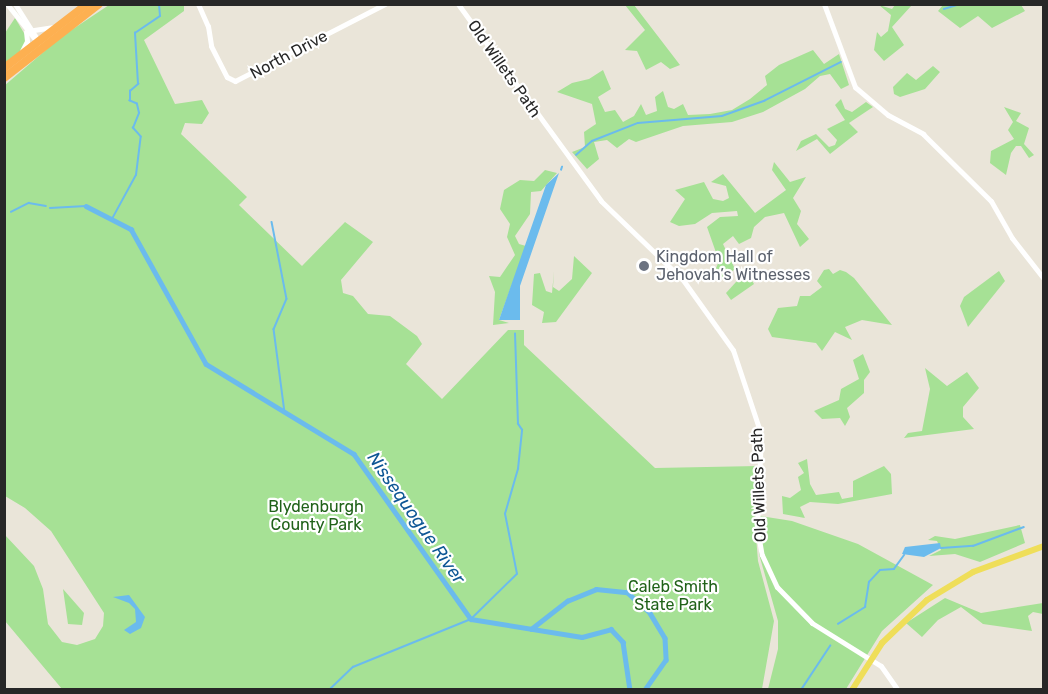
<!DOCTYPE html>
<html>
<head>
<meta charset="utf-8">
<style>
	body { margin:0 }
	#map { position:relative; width:1048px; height:694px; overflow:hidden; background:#eae5d9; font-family:Rubik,sans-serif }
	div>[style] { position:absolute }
	.green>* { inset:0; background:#a6e195 }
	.water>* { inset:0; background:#6bbbed }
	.stream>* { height:1.5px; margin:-0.75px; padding:0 0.75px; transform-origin:0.75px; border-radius:0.75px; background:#6bbbed }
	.river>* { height:4.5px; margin:-2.25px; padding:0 2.25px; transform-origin:2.25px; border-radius:2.25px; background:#6bbbed }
	.secondary>* { height:5px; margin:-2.5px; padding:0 2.5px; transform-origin:2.5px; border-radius:2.5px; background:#fff }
	.primary>* { height:6px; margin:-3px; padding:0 3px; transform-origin:3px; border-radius:3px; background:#efde59 }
	.highway>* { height:8px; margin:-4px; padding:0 4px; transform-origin:4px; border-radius:4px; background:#fdb051 }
	.dots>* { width:16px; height:16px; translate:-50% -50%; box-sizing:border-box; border:3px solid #fff; border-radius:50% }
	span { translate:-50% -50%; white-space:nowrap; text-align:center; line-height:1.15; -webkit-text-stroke:4.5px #fff; paint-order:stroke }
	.street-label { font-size:16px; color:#272727 }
	.worship-label { font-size:16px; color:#5b616d }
	.left { translate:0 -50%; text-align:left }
	.park-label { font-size:16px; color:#206219 }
	.water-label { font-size:18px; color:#0e5795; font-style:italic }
	.frame { position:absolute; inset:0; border:6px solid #272727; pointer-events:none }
</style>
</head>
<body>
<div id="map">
	<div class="green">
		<i style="clip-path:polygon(109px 5px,184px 5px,184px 11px,144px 40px,175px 104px,202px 100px,209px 113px,202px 124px,185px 123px,181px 134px,247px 197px,239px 205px,302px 266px,345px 222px,373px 242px,341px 280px,343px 293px,353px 296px,368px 314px,390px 316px,417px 336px,422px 344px,406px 364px,442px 399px,508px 330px,524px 330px,524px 345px,655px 468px,758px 466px,754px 512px,758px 561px,774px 621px,762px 689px,62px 689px,5px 621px,5px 535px,34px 566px,43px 589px,48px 624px,62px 642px,77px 645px,95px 639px,103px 626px,104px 613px,51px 531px,25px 508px,5px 496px,4px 86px,61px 37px)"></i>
		<i style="clip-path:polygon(625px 5px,634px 5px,680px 65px,670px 69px,661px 62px,646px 70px,637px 51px,625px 50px,645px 30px)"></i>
		<i style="clip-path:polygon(879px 5px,892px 9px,895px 5px,912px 5px,892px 27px,904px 45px,884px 61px,874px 50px,877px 32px,881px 37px,888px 31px,891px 15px)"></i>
		<i style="clip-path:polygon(1021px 5px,1025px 11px,992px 28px,978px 16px,960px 28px,938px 11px,943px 5px)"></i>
		<i style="clip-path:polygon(15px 18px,27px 38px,22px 50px,5px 65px,5px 33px)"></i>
		<i style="clip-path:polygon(813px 50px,824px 64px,839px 54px,849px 85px,841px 89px,830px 74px,820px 76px,805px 89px,763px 112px,732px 122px,683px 126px,636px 142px,629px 139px,617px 148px,607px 140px,594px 142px,599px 159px,587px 169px,572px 152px,585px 147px,584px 132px,596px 124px,592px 104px,557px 92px,572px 83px,589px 79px,603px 70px,611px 89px,598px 97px,605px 112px,615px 110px,623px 122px,634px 116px,641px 104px,646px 115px,657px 111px,655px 97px,663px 91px,668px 107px,674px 109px,683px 104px,688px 115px,710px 114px,732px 110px,750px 99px,767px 85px,765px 76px,779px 65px)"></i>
		<i style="clip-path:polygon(933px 66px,940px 72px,925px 89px,900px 97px,894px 94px,893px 87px,907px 73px,916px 80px)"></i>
		<i style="clip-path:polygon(841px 99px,845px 109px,852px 112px,866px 102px,873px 107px,849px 123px,858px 132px,830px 154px,817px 139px,796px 151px,801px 141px,816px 134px,829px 147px,835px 145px,837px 140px,827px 129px,845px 120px,835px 105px)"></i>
		<i style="clip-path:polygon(1004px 107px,1021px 113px,1016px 121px,1029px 128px,1024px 144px,1034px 155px,1029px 158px,1021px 146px,1016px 146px,1011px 153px,1006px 175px,990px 163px,991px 151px,1014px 139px,1008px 130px,1013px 122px)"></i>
		<i style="clip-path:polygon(774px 162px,790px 182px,806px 177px,793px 198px,801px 211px,797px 224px,809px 239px,800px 247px,784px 213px,765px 217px,754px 227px,751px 238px,739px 244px,733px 236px,723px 244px,735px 269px,721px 280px,714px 273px,719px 261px,707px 227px,720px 217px,738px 216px,737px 211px,712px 213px,695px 224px,679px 226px,670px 222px,685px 199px,675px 190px,704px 182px,713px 199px,723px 201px,729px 198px,726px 186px,711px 182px,723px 174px,755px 213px,786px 190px,772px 170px)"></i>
		<i style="clip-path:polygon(545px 170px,557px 173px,541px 191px,531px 192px,530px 214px,515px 236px,519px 244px,526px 246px,499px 320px,509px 323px,493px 325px,495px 292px,489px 276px,500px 277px,515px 255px,507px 237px,510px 224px,500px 209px,504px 190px,520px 180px,534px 181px)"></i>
		<i style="clip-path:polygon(574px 256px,592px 273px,556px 322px,542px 323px,544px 312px,532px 305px,534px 274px,540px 273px,546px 291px,552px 293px,554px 271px,553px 287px,559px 291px,572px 279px)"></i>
		<i style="clip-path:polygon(829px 269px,833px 274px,840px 270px,846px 272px,854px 278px,892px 325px,862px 320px,845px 327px,852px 340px,835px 332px,822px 351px,816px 343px,772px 337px,768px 329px,778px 308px,797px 306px,800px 296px,810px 296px,822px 287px,817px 281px,824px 270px)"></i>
		<i style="clip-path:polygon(746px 271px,754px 284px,731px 300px,726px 293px)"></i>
		<i style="clip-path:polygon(999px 271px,1005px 281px,968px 327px,960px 306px,964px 297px)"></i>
		<i style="clip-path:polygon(863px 354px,870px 372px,864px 380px,864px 393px,847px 408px,850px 417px,845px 426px,840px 418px,822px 419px,814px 411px,839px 400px,841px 389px,859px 379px,853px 360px)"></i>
		<i style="clip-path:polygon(925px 368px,947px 386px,967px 372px,979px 388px,963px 407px,963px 417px,974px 429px,904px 438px,908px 433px,922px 431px,930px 389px)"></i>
		<i style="clip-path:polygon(807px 459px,810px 484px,816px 495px,839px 492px,842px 499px,853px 497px,853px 481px,884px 466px,891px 474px,892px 494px,838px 504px,810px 502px,800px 507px,805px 518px,783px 514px,782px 496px,790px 498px,801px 490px,798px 477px,804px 473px,798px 463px)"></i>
		<i style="clip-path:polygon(760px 516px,792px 521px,858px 544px,933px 585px,882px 631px,846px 689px,768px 689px,778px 649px,778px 621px,759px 554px)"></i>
		<i style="clip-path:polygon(1020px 525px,1025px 543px,980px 562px,955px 554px,929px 556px,941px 550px,937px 541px,928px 540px,935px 536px,955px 539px)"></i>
		<i style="clip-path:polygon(63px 589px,84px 613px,82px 625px,68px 624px)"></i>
		<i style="clip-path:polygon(945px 598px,981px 613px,1043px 603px,1043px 614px,1033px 612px,1028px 616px,1032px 631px,983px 624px,961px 607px,938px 620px,922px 637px,906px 623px)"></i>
	</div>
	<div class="water">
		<i style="clip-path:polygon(559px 173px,520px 286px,520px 320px,499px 320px,546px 185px)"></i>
		<i style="clip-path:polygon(940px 543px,941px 548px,924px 557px,902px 554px,905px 547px)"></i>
		<i style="clip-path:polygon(129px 595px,145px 617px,141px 628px,130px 634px,124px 630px,136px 622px,135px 609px,129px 603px,113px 597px)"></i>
	</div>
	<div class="stream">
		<i style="left:944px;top:9px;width:17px;rotate:-17deg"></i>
		<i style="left:576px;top:155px;width:21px;rotate:-41deg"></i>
		<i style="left:592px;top:141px;width:49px;rotate:-21.4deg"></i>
		<i style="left:638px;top:123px;width:84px;rotate:-4.8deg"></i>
		<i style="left:722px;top:116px;width:45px;rotate:-19.7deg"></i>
		<i style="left:764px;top:101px;width:86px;rotate:-26.9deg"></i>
		<i style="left:561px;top:170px;width:3px;rotate:-72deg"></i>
		<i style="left:50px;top:208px;width:36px;rotate:-3deg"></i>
		<i style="left:11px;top:212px;width:20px;rotate:-27deg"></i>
		<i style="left:29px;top:203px;width:17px;rotate:10deg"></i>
		<i style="left:112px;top:219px;width:50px;rotate:-61.4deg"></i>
		<i style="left:136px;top:175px;width:38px;rotate:-83deg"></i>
		<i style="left:141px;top:137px;width:12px;rotate:-132deg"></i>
		<i style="left:133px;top:128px;width:16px;rotate:-68deg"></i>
		<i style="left:139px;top:113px;width:9px;rotate:-103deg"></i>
		<i style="left:137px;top:104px;width:8px;rotate:-157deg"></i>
		<i style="left:130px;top:101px;width:10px;rotate:-90deg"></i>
		<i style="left:130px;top:91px;width:11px;rotate:-41deg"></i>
		<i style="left:138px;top:84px;width:51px;rotate:-93.4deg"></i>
		<i style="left:135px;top:33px;width:30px;rotate:-34deg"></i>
		<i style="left:160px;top:16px;width:12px;rotate:-95deg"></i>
		<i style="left:272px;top:222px;width:78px;rotate:79deg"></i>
		<i style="left:287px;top:299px;width:33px;rotate:113deg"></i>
		<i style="left:274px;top:329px;width:84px;rotate:82.5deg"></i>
		<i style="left:941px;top:548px;width:32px;rotate:-4deg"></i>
		<i style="left:973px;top:546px;width:54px;rotate:-20.4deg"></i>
		<i style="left:838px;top:624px;width:32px;rotate:-32deg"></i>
		<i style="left:865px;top:607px;width:25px;rotate:-81deg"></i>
		<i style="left:869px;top:582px;width:16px;rotate:-47deg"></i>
		<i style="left:880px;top:570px;width:14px;rotate:-4deg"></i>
		<i style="left:894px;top:569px;width:17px;rotate:-54deg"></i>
		<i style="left:329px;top:690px;width:33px;rotate:-44deg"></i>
		<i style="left:353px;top:667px;width:127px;rotate:-22.1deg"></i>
		<i style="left:471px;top:619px;width:64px;rotate:-44.4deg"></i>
		<i style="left:517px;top:574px;width:61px;rotate:-101.3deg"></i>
		<i style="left:505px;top:514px;width:47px;rotate:-73.9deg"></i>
		<i style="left:518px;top:469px;width:39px;rotate:-84deg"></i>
		<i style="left:522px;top:430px;width:7px;rotate:-124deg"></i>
		<i style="left:518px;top:424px;width:90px;rotate:-91.9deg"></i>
		<i style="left:801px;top:690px;width:53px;rotate:-56.6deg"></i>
	</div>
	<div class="river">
		<i style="left:86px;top:206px;width:51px;rotate:27.1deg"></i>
		<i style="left:131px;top:229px;width:154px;rotate:60.9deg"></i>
		<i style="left:206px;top:364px;width:173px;rotate:31.3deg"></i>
		<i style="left:354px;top:454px;width:202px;rotate:54.7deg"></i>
		<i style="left:471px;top:619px;width:112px;rotate:9.2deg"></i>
		<i style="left:582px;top:637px;width:30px;rotate:-15deg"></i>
		<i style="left:611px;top:629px;width:18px;rotate:47deg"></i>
		<i style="left:623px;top:642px;width:49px;rotate:81.7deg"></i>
		<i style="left:531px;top:629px;width:46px;rotate:-37.9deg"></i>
		<i style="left:567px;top:601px;width:31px;rotate:-22deg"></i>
		<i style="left:596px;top:589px;width:31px;rotate:6deg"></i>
		<i style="left:627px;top:592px;width:31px;rotate:42deg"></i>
		<i style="left:650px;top:613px;width:29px;rotate:59deg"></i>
		<i style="left:665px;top:638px;width:22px;rotate:87deg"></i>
		<i style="left:666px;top:660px;width:37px;rotate:125deg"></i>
	</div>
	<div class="secondary">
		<i style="left:7px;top:4px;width:50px;rotate:51.5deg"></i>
		<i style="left:15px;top:4px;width:45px;rotate:57.7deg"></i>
		<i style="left:198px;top:4px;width:24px;rotate:66deg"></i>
		<i style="left:208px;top:26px;width:20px;rotate:81deg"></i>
		<i style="left:211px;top:46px;width:35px;rotate:63deg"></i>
		<i style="left:227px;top:77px;width:9px;rotate:27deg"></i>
		<i style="left:235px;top:81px;width:169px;rotate:-27.2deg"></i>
		<i style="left:458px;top:4px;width:243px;rotate:54deg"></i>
		<i style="left:601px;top:201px;width:114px;rotate:43.9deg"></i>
		<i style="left:683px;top:280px;width:86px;rotate:54.5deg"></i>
		<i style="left:733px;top:350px;width:89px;rotate:71.6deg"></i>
		<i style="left:761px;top:434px;width:94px;rotate:92.4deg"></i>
		<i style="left:757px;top:528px;width:27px;rotate:80deg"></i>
		<i style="left:762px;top:555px;width:35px;rotate:65deg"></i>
		<i style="left:777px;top:587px;width:50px;rotate:45.8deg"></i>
		<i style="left:812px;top:623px;width:81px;rotate:31.9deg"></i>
		<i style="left:881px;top:666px;width:29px;rotate:55deg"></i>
		<i style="left:824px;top:4px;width:89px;rotate:69.5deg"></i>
		<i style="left:855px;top:87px;width:43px;rotate:40.3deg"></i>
		<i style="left:888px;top:115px;width:40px;rotate:28deg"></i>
		<i style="left:923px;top:134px;width:95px;rotate:44.6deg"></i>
		<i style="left:991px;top:201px;width:43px;rotate:60.4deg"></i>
		<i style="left:1012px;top:238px;width:52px;rotate:52deg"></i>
		<i style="left:34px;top:30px;width:20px;rotate:-9deg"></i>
		<i style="left:22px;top:51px;width:11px;rotate:-63deg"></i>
		<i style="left:27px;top:41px;width:9px;rotate:-96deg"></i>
	</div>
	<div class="primary">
		<i style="left:852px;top:690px;width:56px;rotate:-57.4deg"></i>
		<i style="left:882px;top:643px;width:62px;rotate:-43.7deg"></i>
		<i style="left:927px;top:600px;width:54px;rotate:-31.3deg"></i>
		<i style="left:973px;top:572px;width:76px;rotate:-20.1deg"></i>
	</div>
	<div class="highway">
		<i style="left:4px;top:68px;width:105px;rotate:-37.6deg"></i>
		<i style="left:4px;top:78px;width:120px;rotate:-37.9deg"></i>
	</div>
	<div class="dots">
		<i style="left:644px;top:266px;background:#6b7280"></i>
	</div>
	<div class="street-label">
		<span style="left:289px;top:55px;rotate:-28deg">North Drive</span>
		<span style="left:504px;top:69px;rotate:55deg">Old Willets Path</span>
		<span style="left:759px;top:485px;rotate:-92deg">Old Willets Path</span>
	</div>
	<div class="worship-label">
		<span class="left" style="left:656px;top:266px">Kingdom Hall of<br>Jehovah’s Witnesses</span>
	</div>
	<div class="park-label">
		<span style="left:316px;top:516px">Blydenburgh<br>County Park</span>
		<span style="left:673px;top:596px">Caleb Smith<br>State Park</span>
	</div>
	<div class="water-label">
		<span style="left:416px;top:518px;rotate:55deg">Nissequogue River</span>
	</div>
	<div class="frame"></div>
</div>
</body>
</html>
